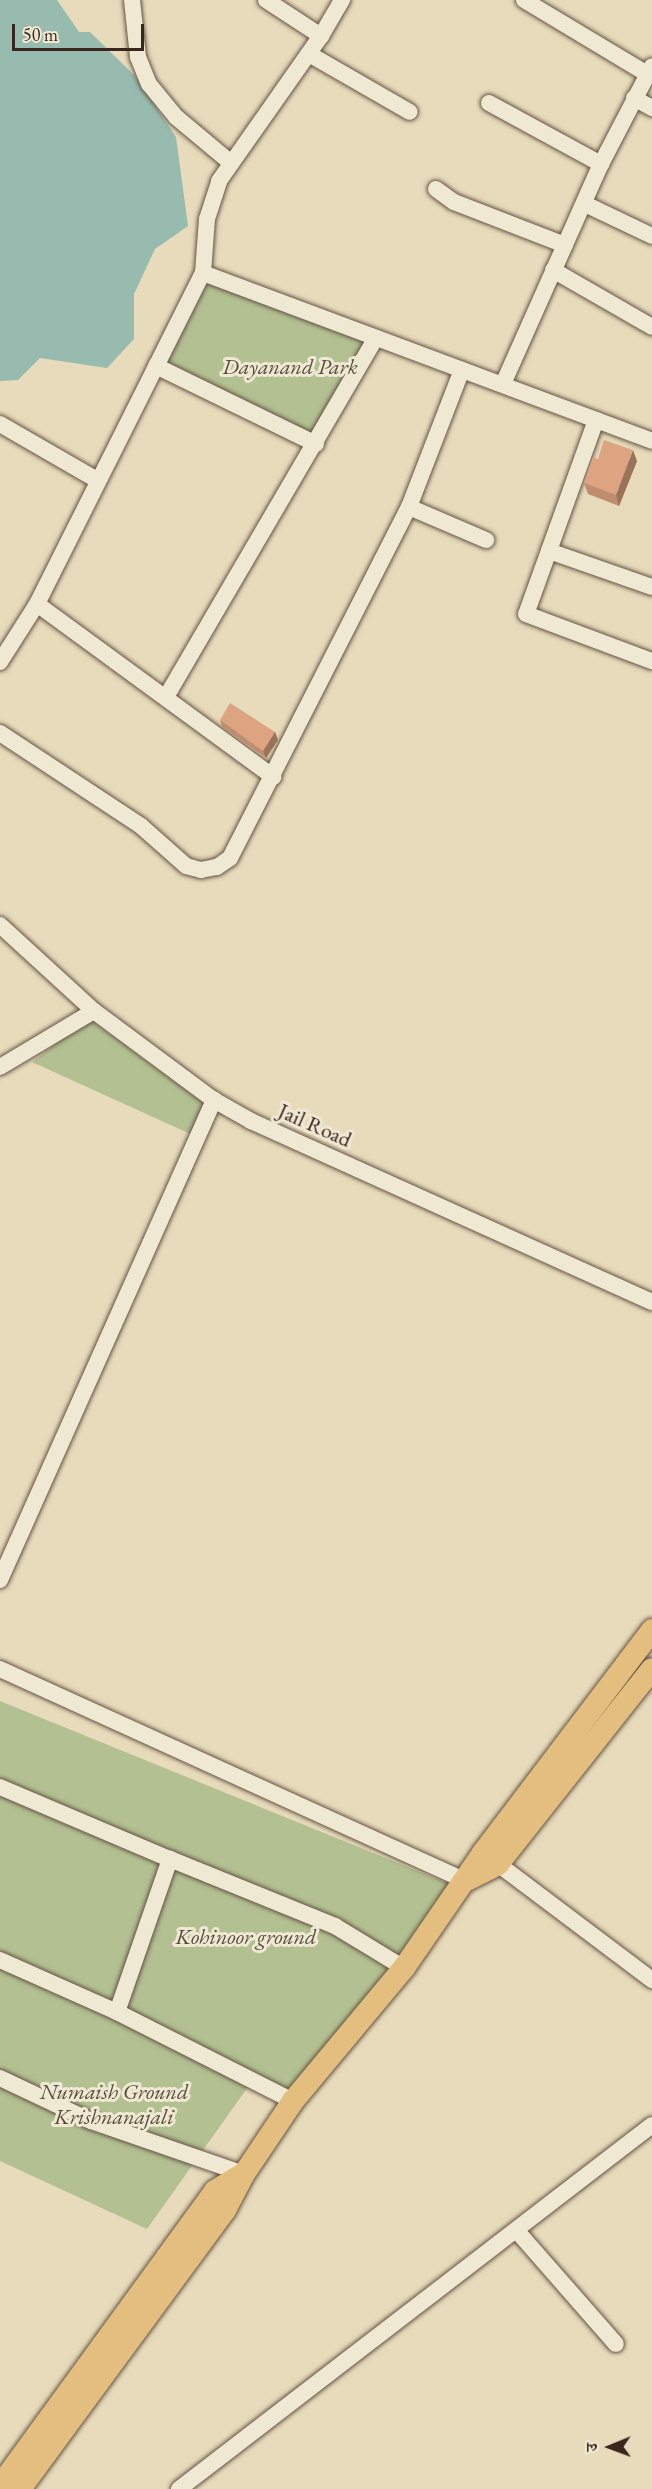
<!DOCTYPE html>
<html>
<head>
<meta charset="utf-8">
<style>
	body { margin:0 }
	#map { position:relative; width:652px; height:2489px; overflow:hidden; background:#e7dbbb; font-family:"EB Garamond","Noto Serif Devanagari",serif }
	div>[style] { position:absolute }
	.green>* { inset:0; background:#b3c192 }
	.water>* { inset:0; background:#97bbae }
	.roads { filter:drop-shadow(0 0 2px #655345) drop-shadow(0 0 2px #655345) }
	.minor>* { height:16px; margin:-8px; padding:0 8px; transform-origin:8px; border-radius:8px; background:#efe8d3 }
	.major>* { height:22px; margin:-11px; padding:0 11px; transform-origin:11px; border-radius:11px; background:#e4be7e }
	.wall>* { inset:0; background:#be8d70 }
	.shaded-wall>* { inset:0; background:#9b735b }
	.building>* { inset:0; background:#dda482 }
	span { translate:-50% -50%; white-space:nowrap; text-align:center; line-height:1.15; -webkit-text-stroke:6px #efe8d3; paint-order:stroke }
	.park-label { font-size:22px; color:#584d3b; font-style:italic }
	.street-label { font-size:22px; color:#3a261e }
	.north { position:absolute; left:580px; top:2417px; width:60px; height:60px; -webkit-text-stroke:4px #efe8d3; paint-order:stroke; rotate:269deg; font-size:16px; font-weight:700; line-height:24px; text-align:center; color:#3a261e }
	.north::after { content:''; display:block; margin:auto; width:21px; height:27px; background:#3a261e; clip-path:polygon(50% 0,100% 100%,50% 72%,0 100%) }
	.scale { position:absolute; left:12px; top:24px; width:132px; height:27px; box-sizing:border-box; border:3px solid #3a261e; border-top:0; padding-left:8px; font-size:18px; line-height:21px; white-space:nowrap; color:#3a261e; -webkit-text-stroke:4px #efe8d3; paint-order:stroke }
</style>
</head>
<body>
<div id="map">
	<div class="green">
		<i style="clip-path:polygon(207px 280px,368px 340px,313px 437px,163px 364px)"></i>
		<i style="clip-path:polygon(89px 1019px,209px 1107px,197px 1137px,32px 1062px)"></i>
		<i style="clip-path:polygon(0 1701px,457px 1887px,298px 2095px,255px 2077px,147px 2229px,0 2161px)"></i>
	</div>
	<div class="water">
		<i style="clip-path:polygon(0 0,57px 0,79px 32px,90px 32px,135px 76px,176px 137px,188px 226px,155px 249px,134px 294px,134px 339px,107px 368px,40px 358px,18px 380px,0 381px)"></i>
	</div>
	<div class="roads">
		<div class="minor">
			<i style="left:132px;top:0;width:57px;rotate:84deg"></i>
			<i style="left:138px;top:57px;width:29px;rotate:68deg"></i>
			<i style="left:149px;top:84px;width:43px;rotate:50.7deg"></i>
			<i style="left:176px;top:117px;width:72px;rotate:39.9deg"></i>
			<i style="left:266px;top:0;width:66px;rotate:33.2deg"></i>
			<i style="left:524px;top:0;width:144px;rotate:31deg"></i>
			<i style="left:309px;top:54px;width:116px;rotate:29.9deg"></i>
			<i style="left:634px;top:98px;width:21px;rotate:29deg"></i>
			<i style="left:489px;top:103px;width:128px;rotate:28.6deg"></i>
			<i style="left:436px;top:189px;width:22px;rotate:36deg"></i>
			<i style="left:454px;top:202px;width:119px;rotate:21.2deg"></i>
			<i style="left:585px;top:204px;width:74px;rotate:25.5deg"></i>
			<i style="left:553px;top:270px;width:114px;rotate:29.9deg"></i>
			<i style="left:203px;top:273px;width:54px;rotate:-85.8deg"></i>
			<i style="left:207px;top:219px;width:40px;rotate:-72deg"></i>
			<i style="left:219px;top:181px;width:177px;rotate:-54.9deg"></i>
			<i style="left:321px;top:36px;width:42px;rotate:-59.7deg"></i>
			<i style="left:156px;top:366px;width:178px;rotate:26deg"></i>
			<i style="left:503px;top:384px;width:241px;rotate:-66deg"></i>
			<i style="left:601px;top:164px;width:110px;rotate:-62.5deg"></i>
			<i style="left:596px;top:420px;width:206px;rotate:109.8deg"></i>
			<i style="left:526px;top:614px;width:134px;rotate:20.5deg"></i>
			<i style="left:0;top:424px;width:112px;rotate:30deg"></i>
			<i style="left:409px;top:507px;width:84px;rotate:23.2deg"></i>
			<i style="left:549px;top:551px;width:109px;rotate:19.3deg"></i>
			<i style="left:37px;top:604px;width:293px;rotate:36.2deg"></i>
			<i style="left:0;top:662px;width:69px;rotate:-57.5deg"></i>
			<i style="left:37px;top:604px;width:370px;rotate:-63.4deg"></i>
			<i style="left:203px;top:273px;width:479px;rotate:20.5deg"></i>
			<i style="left:166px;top:697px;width:416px;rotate:-59.7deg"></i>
			<i style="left:0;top:733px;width:169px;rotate:33.4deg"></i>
			<i style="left:141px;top:826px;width:60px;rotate:41.6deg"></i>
			<i style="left:186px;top:866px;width:16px;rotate:15deg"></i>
			<i style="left:201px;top:870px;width:16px;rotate:-11deg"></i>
			<i style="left:217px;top:867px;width:16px;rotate:-35deg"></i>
			<i style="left:230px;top:858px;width:394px;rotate:-63deg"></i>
			<i style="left:409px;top:507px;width:147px;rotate:-68.9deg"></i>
			<i style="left:0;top:925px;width:127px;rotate:42.5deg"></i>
			<i style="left:94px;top:1011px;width:149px;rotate:36.6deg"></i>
			<i style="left:214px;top:1100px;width:43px;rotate:29.6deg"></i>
			<i style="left:251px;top:1121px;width:440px;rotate:24.3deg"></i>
			<i style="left:0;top:1067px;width:109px;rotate:-30.8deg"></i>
			<i style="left:0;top:1580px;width:526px;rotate:-65.97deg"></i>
			<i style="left:0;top:1669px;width:512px;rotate:24.46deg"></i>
			<i style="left:0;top:1787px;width:185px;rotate:23deg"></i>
			<i style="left:498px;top:1864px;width:193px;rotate:37deg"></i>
			<i style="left:0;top:1960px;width:128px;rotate:24deg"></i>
			<i style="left:117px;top:2012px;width:197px;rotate:26.8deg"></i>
			<i style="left:117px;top:2012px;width:162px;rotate:-70.9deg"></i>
			<i style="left:170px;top:1859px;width:178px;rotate:22.1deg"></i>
			<i style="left:335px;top:1926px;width:81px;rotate:31.3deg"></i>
			<i style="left:0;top:2078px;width:101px;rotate:25.3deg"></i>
			<i style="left:91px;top:2121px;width:162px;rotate:19.1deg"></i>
			<i style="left:517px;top:2231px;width:150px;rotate:48.8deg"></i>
			<i style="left:179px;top:2489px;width:597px;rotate:-37.58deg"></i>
		</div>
		<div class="major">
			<i style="left:467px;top:1880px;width:35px;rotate:-27deg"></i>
			<i style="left:498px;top:1864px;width:248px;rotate:-51.7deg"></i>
			<i style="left:0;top:2486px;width:365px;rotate:-53.9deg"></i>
			<i style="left:215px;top:2191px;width:31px;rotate:-31deg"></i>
			<i style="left:20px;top:2489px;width:346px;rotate:-53.7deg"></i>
			<i style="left:225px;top:2210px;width:41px;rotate:-62.2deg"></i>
			<i style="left:244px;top:2174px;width:88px;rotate:-56.1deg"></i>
			<i style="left:293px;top:2101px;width:173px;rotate:-50.2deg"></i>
			<i style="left:404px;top:1968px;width:140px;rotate:-55.5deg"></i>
			<i style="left:483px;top:1853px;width:280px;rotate:-52.8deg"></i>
		</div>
	</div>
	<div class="wall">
		<i style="clip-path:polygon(598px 459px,637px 461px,619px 506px,588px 494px,584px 483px)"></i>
		<i style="clip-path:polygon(220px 720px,275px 732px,278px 740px,266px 758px,222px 727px)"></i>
	</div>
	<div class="shaded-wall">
		<i style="clip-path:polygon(633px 450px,637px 461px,619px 506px,616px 495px)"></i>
		<i style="clip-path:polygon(275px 732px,278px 740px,266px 758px,263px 751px)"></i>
	</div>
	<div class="building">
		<i style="clip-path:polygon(604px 440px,633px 450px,616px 495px,584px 483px,593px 457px,598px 459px)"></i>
		<i style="clip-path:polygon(230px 703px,275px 732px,263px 751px,220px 720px)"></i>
	</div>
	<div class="park-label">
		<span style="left:290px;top:367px">Dayanand Park</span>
		<span style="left:246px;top:1937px">Kohinoor ground</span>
		<span style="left:114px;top:2104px">Numaish Ground<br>Krishnanajali</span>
	</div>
	<div class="street-label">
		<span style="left:315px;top:1125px;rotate:24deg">Jail Road</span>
	</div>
	<div class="north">उ</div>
	<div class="scale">50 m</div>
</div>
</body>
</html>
